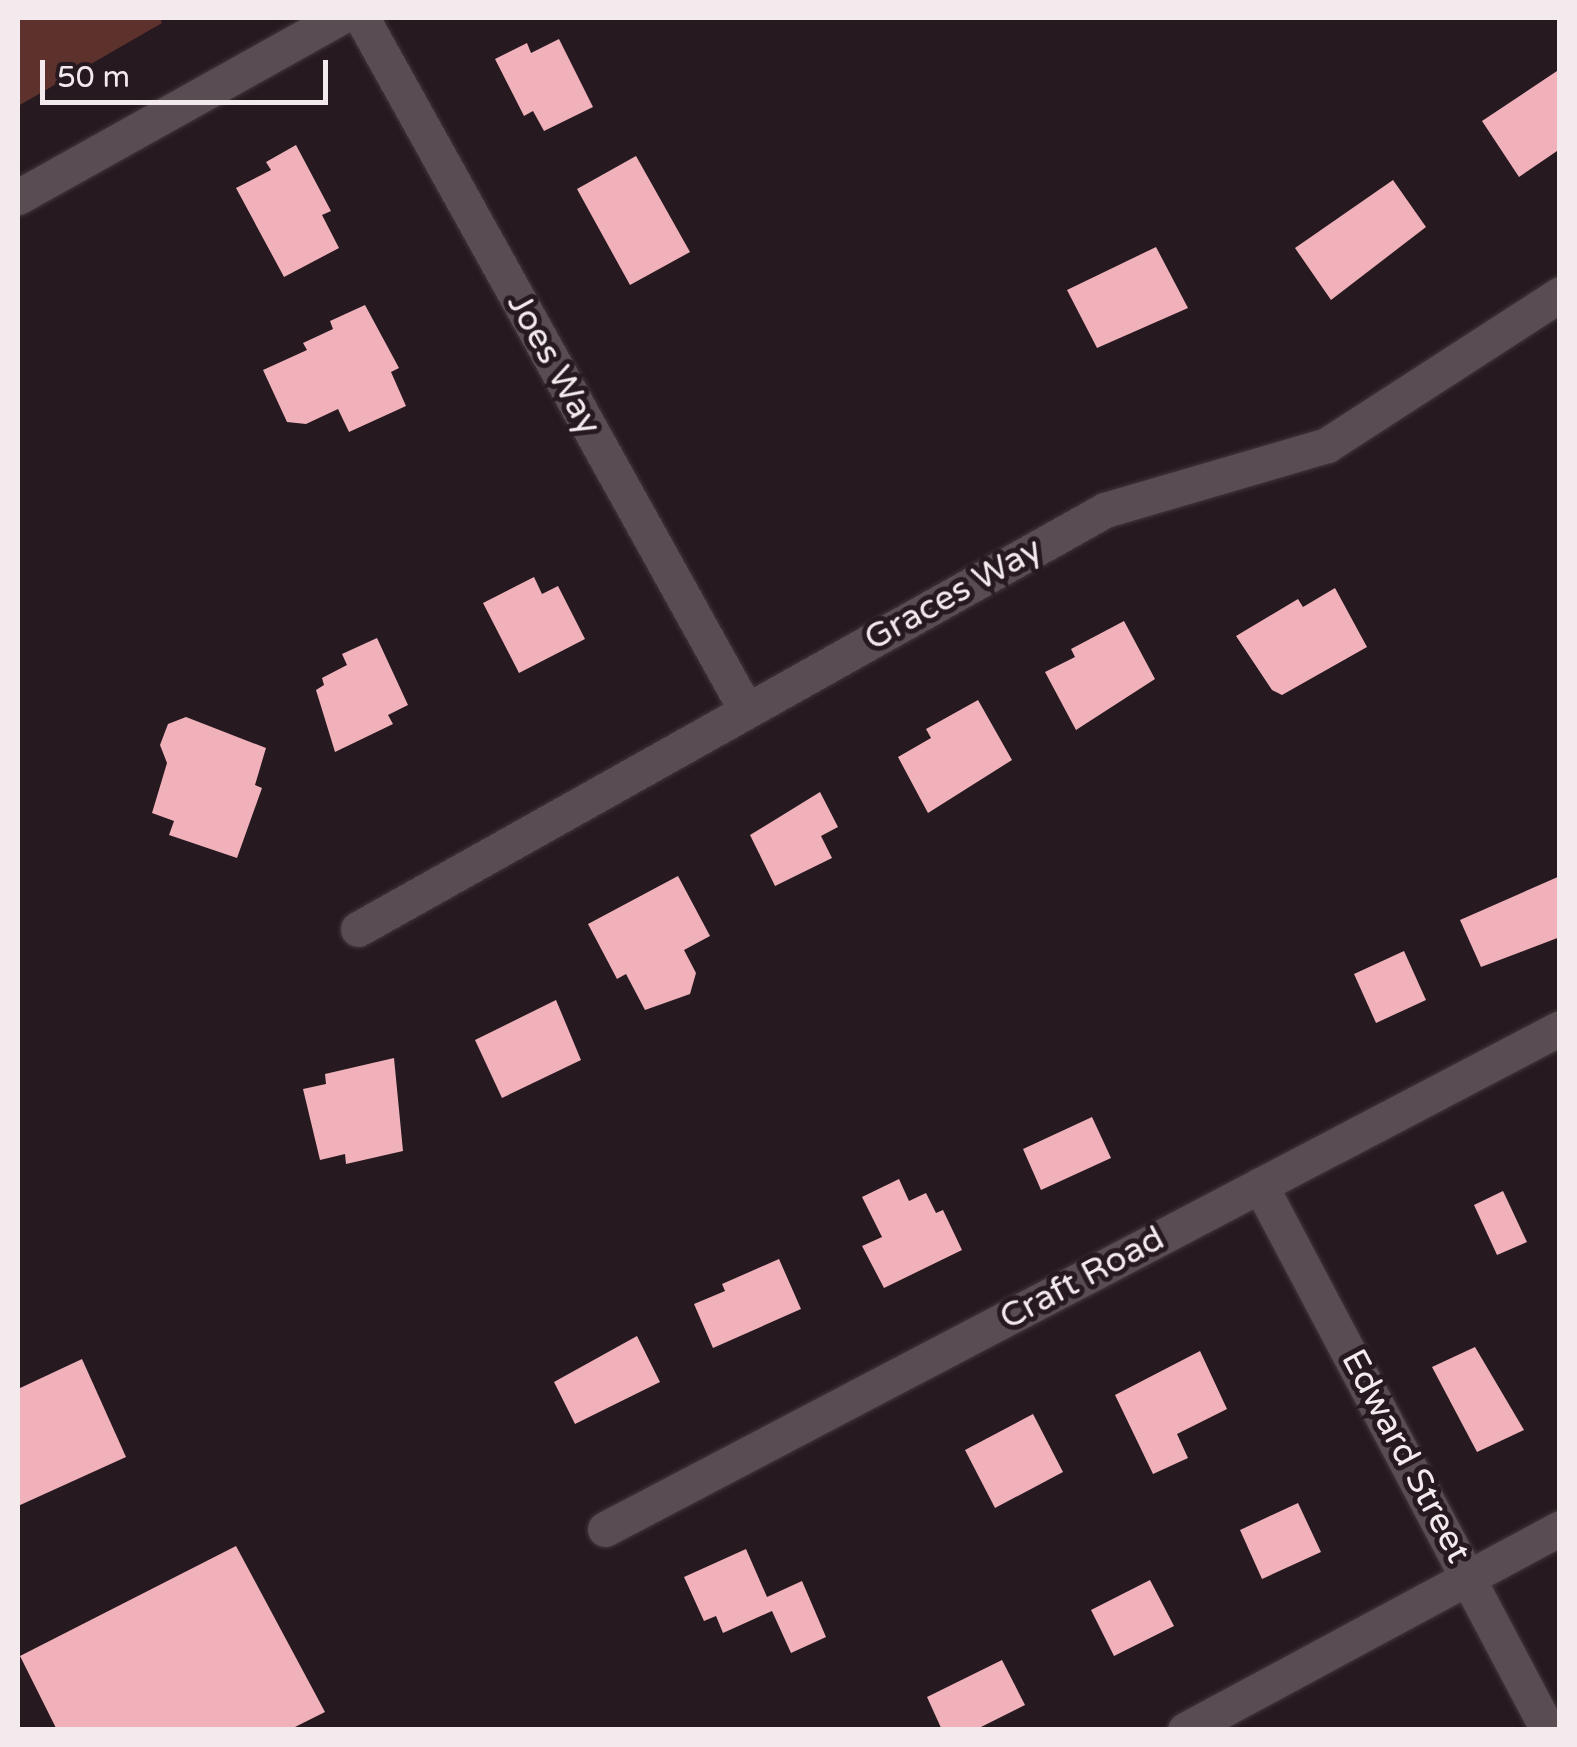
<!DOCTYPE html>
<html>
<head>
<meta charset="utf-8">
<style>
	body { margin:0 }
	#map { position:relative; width:1577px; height:1747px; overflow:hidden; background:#261a20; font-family:"Varela Round",sans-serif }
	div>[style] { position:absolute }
	.green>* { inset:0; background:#5d322d }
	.building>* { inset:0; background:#f0b1bb }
	.roads { filter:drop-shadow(0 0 2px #40373b) drop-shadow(0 0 2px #40373b) }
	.street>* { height:35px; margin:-17.5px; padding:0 17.5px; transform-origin:17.5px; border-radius:17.5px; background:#5a4c53 }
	span { translate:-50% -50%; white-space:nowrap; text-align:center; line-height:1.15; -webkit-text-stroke:10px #261a20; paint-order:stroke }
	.street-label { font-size:35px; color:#f3eaee }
	.frame { position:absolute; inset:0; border:20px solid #f3eaee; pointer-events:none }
	.scale { position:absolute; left:40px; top:60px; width:288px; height:45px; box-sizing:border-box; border:5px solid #f3eaee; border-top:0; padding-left:12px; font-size:30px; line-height:35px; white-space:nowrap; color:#f3eaee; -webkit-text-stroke:8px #261a20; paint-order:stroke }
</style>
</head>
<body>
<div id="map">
	<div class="green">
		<i style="clip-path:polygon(18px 18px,160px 18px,162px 23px,18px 106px)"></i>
	</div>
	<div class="building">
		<i style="clip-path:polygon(559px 39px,593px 107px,544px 131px,533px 111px,524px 116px,495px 59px,527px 43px,531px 53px)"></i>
		<i style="clip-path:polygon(1560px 69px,1560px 149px,1519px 177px,1482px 121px)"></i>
		<i style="clip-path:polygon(296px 145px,331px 211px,322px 215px,339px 248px,284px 277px,236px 188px,271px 170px,266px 162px)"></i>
		<i style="clip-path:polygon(636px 156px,690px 252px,630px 285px,577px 189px)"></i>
		<i style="clip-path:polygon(1393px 180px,1426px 227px,1331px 300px,1295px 248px)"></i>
		<i style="clip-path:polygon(1156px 247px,1188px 308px,1097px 348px,1067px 290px)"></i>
		<i style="clip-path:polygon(365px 305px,399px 368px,391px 372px,406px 406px,349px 432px,338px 409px,306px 424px,287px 422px,263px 370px,307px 350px,303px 343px,333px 329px,330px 321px)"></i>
		<i style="clip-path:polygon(534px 577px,542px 594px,558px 586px,585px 639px,519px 673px,483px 603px)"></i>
		<i style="clip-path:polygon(1335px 588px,1367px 647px,1282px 695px,1272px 690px,1236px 636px,1298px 599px,1303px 607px)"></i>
		<i style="clip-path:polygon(1124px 621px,1155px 679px,1076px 730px,1045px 672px,1075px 657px,1071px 649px)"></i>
		<i style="clip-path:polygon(377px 638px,408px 705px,388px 715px,393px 724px,335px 752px,316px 690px,324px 685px,322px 678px,347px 665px,342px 654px)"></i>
		<i style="clip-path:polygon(978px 700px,1012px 760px,928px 813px,898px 757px,931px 738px,926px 729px)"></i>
		<i style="clip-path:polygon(186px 717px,266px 748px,255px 785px,262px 788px,237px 858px,169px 835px,174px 821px,152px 813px,167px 763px,160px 745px,168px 724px)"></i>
		<i style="clip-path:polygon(820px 792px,838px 827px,821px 836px,832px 858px,775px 886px,750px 835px)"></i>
		<i style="clip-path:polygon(678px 876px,710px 936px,684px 950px,696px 973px,690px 994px,645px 1010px,626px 974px,617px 979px,588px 924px)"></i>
		<i style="clip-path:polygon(1560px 876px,1560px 937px,1481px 967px,1460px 920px)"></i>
		<i style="clip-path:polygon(1404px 951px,1426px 1000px,1376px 1023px,1354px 974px)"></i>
		<i style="clip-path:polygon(556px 1000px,581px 1060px,502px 1098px,475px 1040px)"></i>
		<i style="clip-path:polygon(394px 1058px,403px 1151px,346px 1164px,345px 1154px,320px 1160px,303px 1089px,326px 1084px,325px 1074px)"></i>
		<i style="clip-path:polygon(1092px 1117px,1111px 1158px,1041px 1190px,1023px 1149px)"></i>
		<i style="clip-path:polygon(899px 1179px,909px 1201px,926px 1193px,936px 1213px,943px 1210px,962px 1250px,884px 1288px,862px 1246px,882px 1237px,862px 1197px)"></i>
		<i style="clip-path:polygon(1503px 1191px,1527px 1242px,1497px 1255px,1474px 1205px)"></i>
		<i style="clip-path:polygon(779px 1259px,801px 1309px,713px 1348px,694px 1304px,725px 1291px,722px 1284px)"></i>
		<i style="clip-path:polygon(637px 1336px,660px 1382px,575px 1424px,554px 1382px)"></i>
		<i style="clip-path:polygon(1475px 1347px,1524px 1430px,1477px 1452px,1432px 1367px)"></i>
		<i style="clip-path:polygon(1200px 1351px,1227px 1409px,1177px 1434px,1188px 1458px,1153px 1474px,1115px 1395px)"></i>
		<i style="clip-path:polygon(82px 1359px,126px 1457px,18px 1506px,18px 1389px)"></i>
		<i style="clip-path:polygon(1033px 1414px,1063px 1472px,995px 1508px,965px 1450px)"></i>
		<i style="clip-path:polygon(1298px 1503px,1321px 1552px,1262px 1579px,1240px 1530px)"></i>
		<i style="clip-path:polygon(236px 1546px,325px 1712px,289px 1730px,57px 1730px,20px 1656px)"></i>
		<i style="clip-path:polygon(746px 1549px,767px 1597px,802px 1581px,826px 1637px,791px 1653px,772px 1611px,723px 1633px,716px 1616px,704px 1621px,684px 1577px)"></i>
		<i style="clip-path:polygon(1150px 1580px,1174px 1626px,1114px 1656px,1091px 1610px)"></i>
		<i style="clip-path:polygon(1002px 1660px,1025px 1705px,975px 1730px,942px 1730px,927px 1697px)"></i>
	</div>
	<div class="roads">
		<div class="street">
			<i style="left:362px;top:18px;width:791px;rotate:60.97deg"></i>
			<i style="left:18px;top:197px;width:367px;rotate:-29.2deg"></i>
			<i style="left:358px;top:929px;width:856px;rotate:-29.29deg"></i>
			<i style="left:1105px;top:510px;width:231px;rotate:-16.3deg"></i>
			<i style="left:1327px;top:445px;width:278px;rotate:-32.9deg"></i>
			<i style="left:1260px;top:1185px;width:616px;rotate:62.15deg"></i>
			<i style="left:605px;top:1529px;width:1078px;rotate:-27.68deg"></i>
			<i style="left:1185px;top:1730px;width:426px;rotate:-28.3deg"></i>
		</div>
	</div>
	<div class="street-label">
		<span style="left:554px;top:364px;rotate:61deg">Joes Way</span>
		<span style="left:953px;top:594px;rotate:-29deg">Graces Way</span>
		<span style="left:1082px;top:1278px;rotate:-28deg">Craft Road</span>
		<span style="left:1406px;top:1456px;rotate:62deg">Edward Street</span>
	</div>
	<div class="frame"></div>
	<div class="scale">50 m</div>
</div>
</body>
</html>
